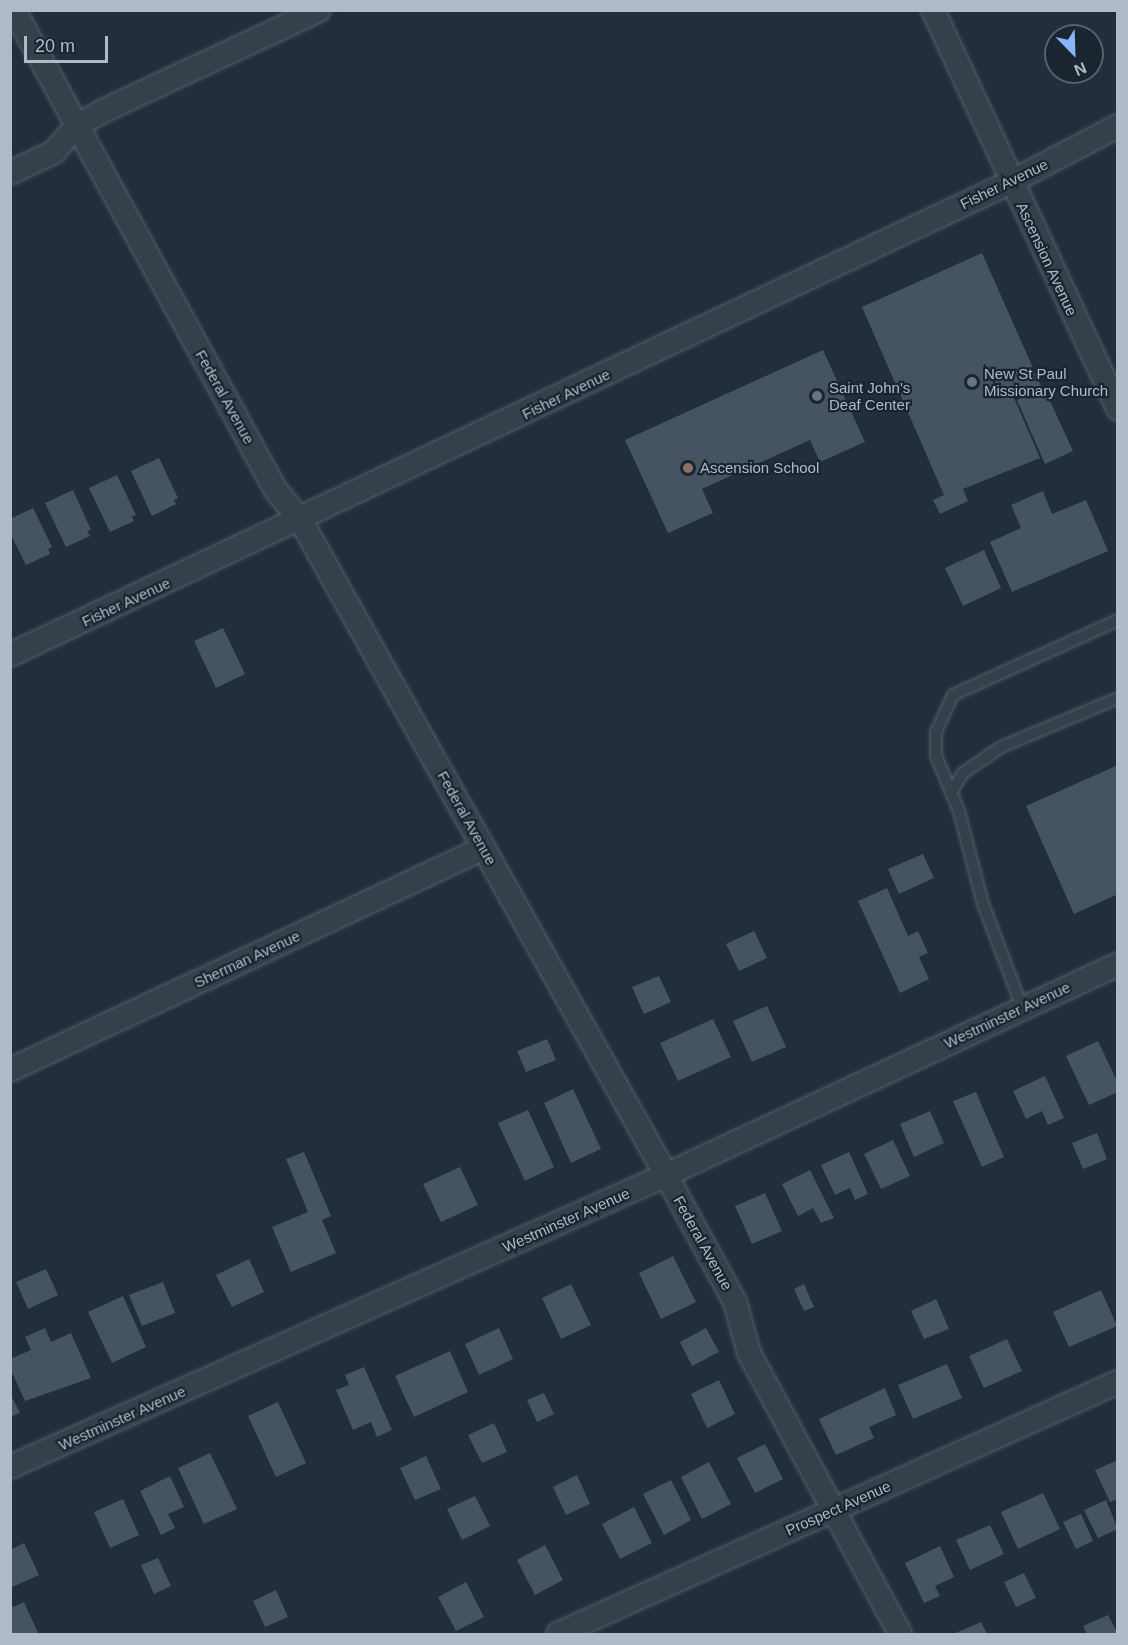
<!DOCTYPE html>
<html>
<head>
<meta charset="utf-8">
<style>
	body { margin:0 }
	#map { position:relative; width:1128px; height:1645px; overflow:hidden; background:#222e3b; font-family:Arial,sans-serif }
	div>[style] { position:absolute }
	.building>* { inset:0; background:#465362 }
	.roads { filter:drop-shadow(0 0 2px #545d69) drop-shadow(0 0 2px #545d69) }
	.service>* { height:10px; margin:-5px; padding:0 5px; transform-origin:5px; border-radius:5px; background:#36404b }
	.minor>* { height:22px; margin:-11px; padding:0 11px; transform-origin:11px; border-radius:11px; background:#36404b }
	.dots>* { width:16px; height:16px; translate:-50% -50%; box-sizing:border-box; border:3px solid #1b2530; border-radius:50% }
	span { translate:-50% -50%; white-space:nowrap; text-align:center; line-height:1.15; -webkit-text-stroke:4.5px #1b2530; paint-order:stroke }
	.street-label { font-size:15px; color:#b1bac7 }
	.poi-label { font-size:15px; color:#b1bac7 }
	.left { translate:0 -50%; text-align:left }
	.frame { position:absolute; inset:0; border:12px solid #b1bac7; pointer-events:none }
	.north { position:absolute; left:1044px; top:24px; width:60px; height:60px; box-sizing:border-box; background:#1b2530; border:2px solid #57616c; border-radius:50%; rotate:157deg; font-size:16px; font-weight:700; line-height:24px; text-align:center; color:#b1bac7 }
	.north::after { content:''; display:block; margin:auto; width:21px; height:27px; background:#86b6f7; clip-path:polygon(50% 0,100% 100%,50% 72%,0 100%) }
	.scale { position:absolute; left:24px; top:36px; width:84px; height:27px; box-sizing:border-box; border:3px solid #b1bac7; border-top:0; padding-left:8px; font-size:18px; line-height:21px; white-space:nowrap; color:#b1bac7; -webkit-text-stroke:4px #1b2530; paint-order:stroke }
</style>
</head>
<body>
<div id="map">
	<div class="building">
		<i style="clip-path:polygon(982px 253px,1041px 386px,1014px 398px,1040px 458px,963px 489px,968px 501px,940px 514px,933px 500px,944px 495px,862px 307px)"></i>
		<i style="clip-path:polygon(823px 350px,865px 442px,820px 462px,810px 440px,702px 489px,713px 513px,668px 533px,625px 440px)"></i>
		<i style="clip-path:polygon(1044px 388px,1073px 451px,1045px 464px,1017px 400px)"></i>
		<i style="clip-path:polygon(159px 458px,178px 498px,174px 500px,176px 504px,152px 516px,131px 471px)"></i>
		<i style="clip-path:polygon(117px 475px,136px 515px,132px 516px,134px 521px,110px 532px,89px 488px)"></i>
		<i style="clip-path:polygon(73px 490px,91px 530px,87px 531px,90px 536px,66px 547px,45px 503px)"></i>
		<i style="clip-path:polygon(1043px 491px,1052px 514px,1086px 500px,1108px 551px,1012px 592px,990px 542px,1021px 528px,1011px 505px)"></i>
		<i style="clip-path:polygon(33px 508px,52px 547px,48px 549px,50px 554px,26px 565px,10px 533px,10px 519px)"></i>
		<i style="clip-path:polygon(984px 550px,1001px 588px,963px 606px,945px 568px)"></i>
		<i style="clip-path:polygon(223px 628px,245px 674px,216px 688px,194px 641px)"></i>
		<i style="clip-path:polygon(1118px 765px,1118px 894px,1074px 914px,1026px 806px)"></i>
		<i style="clip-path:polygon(923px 854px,934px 878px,899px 894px,888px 869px)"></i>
		<i style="clip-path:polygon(887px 888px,908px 936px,918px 931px,928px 953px,919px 957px,929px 979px,900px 993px,858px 901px)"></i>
		<i style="clip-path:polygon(754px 931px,767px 958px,739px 971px,726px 944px)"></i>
		<i style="clip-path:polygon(659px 976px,671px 1002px,644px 1014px,632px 987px)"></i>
		<i style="clip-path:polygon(767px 1006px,786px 1047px,752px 1062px,733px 1021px)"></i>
		<i style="clip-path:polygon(713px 1019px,731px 1057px,678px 1081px,660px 1043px)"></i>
		<i style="clip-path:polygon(547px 1039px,556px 1060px,526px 1072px,517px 1051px)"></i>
		<i style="clip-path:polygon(1098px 1041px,1118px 1083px,1118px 1092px,1089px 1105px,1066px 1056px)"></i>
		<i style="clip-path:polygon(1045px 1076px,1064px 1118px,1048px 1125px,1042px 1111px,1026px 1119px,1013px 1091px)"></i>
		<i style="clip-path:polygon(573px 1089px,601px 1149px,571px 1163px,544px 1103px)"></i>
		<i style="clip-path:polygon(976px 1092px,1004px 1157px,982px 1167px,953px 1101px)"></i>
		<i style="clip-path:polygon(528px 1110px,554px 1167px,525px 1181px,498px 1123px)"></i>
		<i style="clip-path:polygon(930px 1111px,944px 1143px,914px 1157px,900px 1124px)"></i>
		<i style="clip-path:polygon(1097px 1133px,1107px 1159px,1083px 1169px,1072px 1143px)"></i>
		<i style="clip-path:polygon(893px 1140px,910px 1176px,881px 1189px,864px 1154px)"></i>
		<i style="clip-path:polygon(304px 1152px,331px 1216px,322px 1220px,336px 1253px,291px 1272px,272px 1227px,308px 1212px,286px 1159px)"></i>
		<i style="clip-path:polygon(849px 1152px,868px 1194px,855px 1200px,850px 1188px,835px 1195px,821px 1165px)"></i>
		<i style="clip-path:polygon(460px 1167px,478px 1205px,441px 1222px,423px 1184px)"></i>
		<i style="clip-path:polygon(810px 1170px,834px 1218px,821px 1223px,813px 1208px,798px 1216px,782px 1184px)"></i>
		<i style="clip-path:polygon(765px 1193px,782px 1231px,752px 1244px,735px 1206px)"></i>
		<i style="clip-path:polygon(673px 1256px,696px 1302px,661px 1319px,639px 1273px)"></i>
		<i style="clip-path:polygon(249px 1259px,264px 1292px,232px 1307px,216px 1275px)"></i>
		<i style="clip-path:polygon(46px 1269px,58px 1295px,28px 1309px,16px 1282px)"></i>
		<i style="clip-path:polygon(163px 1282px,175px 1313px,142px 1326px,129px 1295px)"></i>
		<i style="clip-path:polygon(571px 1284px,591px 1325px,561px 1339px,542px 1298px)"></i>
		<i style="clip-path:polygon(804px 1284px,814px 1307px,804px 1311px,794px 1289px)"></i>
		<i style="clip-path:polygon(1101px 1290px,1117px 1326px,1069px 1347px,1053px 1312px)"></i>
		<i style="clip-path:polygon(123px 1296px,146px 1347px,112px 1363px,88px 1312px)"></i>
		<i style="clip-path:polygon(936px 1299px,949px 1329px,924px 1339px,911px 1311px)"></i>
		<i style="clip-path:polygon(45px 1328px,51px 1342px,71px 1333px,91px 1378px,25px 1401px,10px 1368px,10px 1359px,31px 1350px,25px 1337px)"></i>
		<i style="clip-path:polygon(499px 1328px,513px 1359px,479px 1375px,465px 1344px)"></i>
		<i style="clip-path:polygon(706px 1328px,719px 1352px,692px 1366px,680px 1342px)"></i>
		<i style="clip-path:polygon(1007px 1339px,1022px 1371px,984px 1388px,969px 1356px)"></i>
		<i style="clip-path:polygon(450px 1351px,468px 1392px,414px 1417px,395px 1376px)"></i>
		<i style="clip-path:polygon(947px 1364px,962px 1398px,913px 1419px,898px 1385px)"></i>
		<i style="clip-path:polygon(364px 1367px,392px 1430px,377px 1437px,371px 1422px,353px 1430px,336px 1390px,349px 1385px,345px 1375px)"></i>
		<i style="clip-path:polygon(719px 1380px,735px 1414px,707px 1428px,691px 1394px)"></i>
		<i style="clip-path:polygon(885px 1388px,896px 1415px,869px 1427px,874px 1438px,836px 1455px,819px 1419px)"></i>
		<i style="clip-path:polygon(10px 1393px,20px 1413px,10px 1417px)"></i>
		<i style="clip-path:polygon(544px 1393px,554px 1414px,537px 1422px,527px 1400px)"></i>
		<i style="clip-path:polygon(278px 1402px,306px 1463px,276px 1477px,248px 1416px)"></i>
		<i style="clip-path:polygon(494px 1423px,507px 1452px,482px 1463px,468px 1435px)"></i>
		<i style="clip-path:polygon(765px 1444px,783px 1479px,755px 1493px,737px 1458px)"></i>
		<i style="clip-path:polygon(210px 1453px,237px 1509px,204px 1524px,178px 1468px)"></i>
		<i style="clip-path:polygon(426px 1456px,441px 1489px,415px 1500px,400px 1468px)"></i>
		<i style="clip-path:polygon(1118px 1460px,1118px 1499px,1110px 1502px,1095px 1470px)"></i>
		<i style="clip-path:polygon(709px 1462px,731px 1504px,702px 1519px,681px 1477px)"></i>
		<i style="clip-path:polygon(577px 1475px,590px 1504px,566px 1515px,553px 1487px)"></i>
		<i style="clip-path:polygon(170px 1476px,184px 1507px,168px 1514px,175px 1528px,161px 1535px,140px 1491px)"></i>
		<i style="clip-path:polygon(671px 1480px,691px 1520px,664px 1535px,643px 1494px)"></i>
		<i style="clip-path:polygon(1043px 1493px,1060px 1529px,1018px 1549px,1001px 1512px)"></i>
		<i style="clip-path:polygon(475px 1496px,490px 1526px,462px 1540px,447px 1509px)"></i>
		<i style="clip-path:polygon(123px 1499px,139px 1535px,110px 1548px,94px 1512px)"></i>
		<i style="clip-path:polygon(1106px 1500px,1118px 1529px,1098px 1538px,1084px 1510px)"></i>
		<i style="clip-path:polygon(634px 1507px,652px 1543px,620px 1559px,602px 1524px)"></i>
		<i style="clip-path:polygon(1081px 1514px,1093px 1541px,1076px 1549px,1063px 1522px)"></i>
		<i style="clip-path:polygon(990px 1525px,1004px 1554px,970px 1570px,956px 1540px)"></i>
		<i style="clip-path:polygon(24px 1543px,39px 1575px,10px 1588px,10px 1550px)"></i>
		<i style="clip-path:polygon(545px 1545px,563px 1580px,535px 1595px,517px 1560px)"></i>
		<i style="clip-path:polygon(940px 1546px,954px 1577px,935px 1586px,940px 1596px,924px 1603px,905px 1563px)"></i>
		<i style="clip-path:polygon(158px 1558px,171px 1586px,154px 1594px,141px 1565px)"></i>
		<i style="clip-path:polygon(1024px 1573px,1036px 1598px,1016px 1607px,1004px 1582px)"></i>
		<i style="clip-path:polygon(466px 1582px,484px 1617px,456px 1631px,438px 1597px)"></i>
		<i style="clip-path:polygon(276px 1590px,288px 1617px,265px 1627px,253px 1601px)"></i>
		<i style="clip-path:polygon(10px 1602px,13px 1607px,24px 1602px,38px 1633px,10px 1634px)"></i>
		<i style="clip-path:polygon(1108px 1615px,1118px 1634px,1087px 1634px,1083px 1626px)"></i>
		<i style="clip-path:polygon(981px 1622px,987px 1634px,953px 1634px)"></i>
	</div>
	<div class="roads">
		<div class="service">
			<i style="left:951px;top:793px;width:23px;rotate:-59deg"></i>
			<i style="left:963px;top:773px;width:46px;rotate:-34.4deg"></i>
			<i style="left:1001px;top:747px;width:127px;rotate:-22.7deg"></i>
			<i style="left:1022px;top:1007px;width:110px;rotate:-110.7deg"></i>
			<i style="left:983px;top:904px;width:96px;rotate:-104.5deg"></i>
			<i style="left:959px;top:811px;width:60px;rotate:-112.7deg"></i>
			<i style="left:936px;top:756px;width:24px;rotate:-90deg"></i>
			<i style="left:936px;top:732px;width:41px;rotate:-65.3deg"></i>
			<i style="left:953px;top:695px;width:181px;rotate:-24.4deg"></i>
		</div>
		<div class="minor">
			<i style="left:14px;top:10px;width:545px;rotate:61.41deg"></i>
			<i style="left:275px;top:489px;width:41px;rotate:50.9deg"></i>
			<i style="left:301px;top:521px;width:749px;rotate:60.83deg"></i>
			<i style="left:666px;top:1175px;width:145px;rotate:61.5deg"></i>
			<i style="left:735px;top:1302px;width:53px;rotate:74.6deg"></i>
			<i style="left:749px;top:1353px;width:319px;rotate:61.7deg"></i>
			<i style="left:933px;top:10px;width:440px;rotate:65.1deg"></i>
			<i style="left:10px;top:173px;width:49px;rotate:-25.5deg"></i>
			<i style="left:54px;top:152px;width:35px;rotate:-49deg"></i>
			<i style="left:77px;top:126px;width:32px;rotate:-30deg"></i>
			<i style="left:105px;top:110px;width:236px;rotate:-25deg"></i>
			<i style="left:10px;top:655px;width:1107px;rotate:-25.29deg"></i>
			<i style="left:1011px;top:182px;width:121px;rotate:-27.6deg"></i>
			<i style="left:10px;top:1070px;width:523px;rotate:-25.1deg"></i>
			<i style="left:10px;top:1467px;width:718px;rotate:-23.99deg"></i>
			<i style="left:666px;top:1175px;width:499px;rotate:-25deg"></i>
			<i style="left:558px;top:1634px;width:614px;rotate:-24.23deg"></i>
		</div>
	</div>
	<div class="dots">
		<i style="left:972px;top:382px;background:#6b7280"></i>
		<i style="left:817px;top:396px;background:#6b7280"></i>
		<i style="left:688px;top:468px;background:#8d6e63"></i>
	</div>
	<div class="street-label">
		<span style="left:1004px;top:184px;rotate:-26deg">Fisher Avenue</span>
		<span style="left:1047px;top:259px;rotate:65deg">Ascension Avenue</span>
		<span style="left:566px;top:394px;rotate:-26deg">Fisher Avenue</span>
		<span style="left:225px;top:397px;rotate:61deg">Federal Avenue</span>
		<span style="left:126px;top:602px;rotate:-25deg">Fisher Avenue</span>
		<span style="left:467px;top:818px;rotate:61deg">Federal Avenue</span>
		<span style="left:247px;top:959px;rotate:-25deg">Sherman Avenue</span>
		<span style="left:1007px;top:1015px;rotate:-25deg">Westminster Avenue</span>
		<span style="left:566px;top:1220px;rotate:-24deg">Westminster Avenue</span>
		<span style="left:703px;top:1243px;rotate:61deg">Federal Avenue</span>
		<span style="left:122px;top:1418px;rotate:-24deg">Westminster Avenue</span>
		<span style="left:838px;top:1508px;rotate:-24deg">Prospect Avenue</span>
	</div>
	<div class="poi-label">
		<span class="left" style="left:984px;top:382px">New St Paul<br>Missionary Church</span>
		<span class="left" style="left:829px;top:396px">Saint John's<br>Deaf Center</span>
		<span class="left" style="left:700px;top:468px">Ascension School</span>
	</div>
	<div class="frame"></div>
	<div class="north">N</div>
	<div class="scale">20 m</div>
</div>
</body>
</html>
